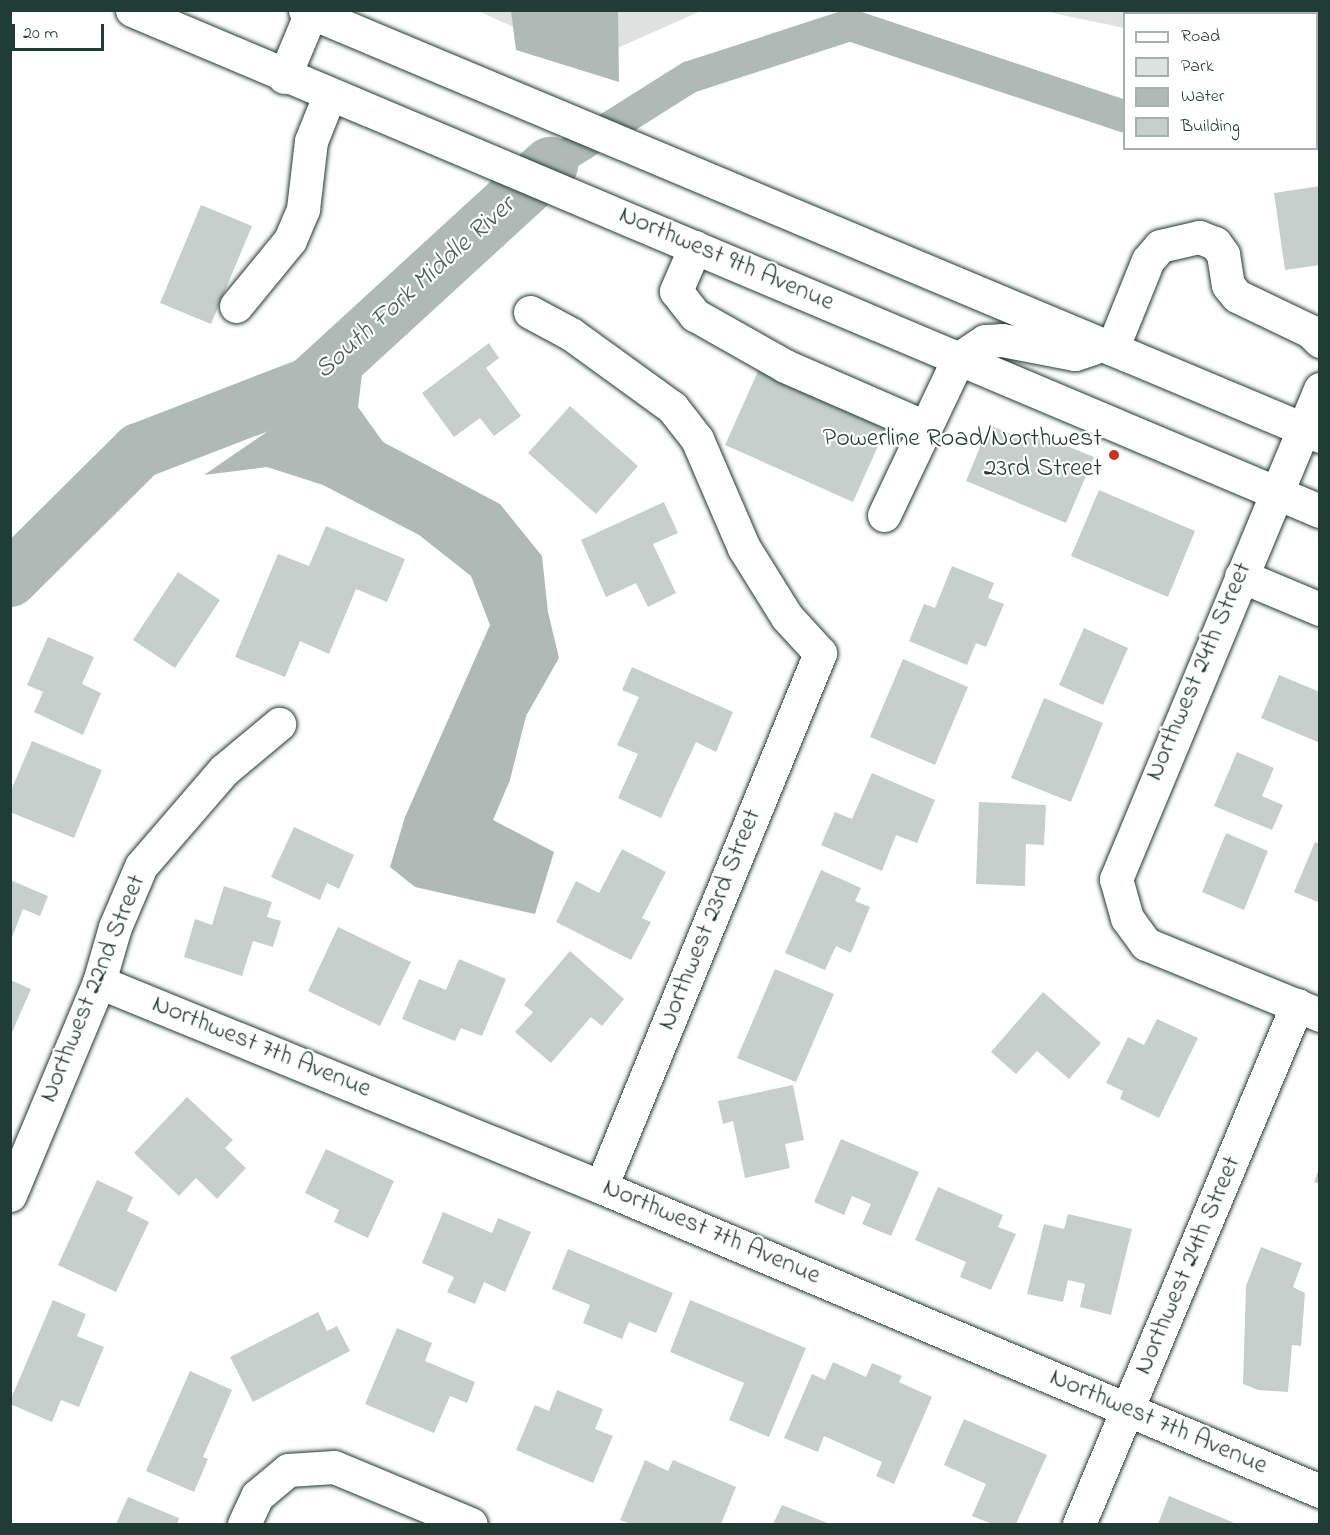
<!DOCTYPE html>
<html>
<head>
<meta charset="utf-8">
<style>
	body { margin:0 }
	#map { position:relative; width:1330px; height:1535px; overflow:hidden; background:#fff; font-family:"Indie Flower",sans-serif }
	div>[style] { position:absolute }
	.green>* { inset:0; background:#dee3e2 }
	.water>* { inset:0; background:#afbab7 }
	.canal>* { height:32px; margin:-16px; padding:0 16px; transform-origin:16px; border-radius:16px; background:#afbab7 }
	.river>* { height:56px; margin:-28px; padding:0 28px; transform-origin:28px; border-radius:28px; background:#afbab7 }
	.building>* { inset:0; background:#c7cfcc }
	.roads { filter:drop-shadow(0 0 2px #1f3d34) drop-shadow(0 0 2px #1f3d34) }
	.minor>* { height:33px; margin:-16.5px; padding:0 16.5px; transform-origin:16.5px; border-radius:16.5px; background:#fff }
	.major>* { height:33px; margin:-16.5px; padding:0 16.5px; transform-origin:16.5px; border-radius:16.5px; background:#fff }
	.dots>* { width:16px; height:16px; translate:-50% -50%; box-sizing:border-box; border:3px solid #fff; border-radius:50% }
	span { translate:-50% -50%; white-space:nowrap; text-align:center; line-height:1.15; -webkit-text-stroke:4.5px #fff; paint-order:stroke }
	.street-label { font-size:26px; color:#1f3d34 }
	.poi-label { font-size:26px; color:#1f3d34 }
	.right { translate:-100% -50%; text-align:right }
	.water-label { font-size:27px; color:#4a625b; font-style:italic }
	.frame { position:absolute; inset:0; border:12px solid #1f3d34; pointer-events:none }
	.legend { position:absolute; left:1123px; top:12px; width:195px; height:138px; box-sizing:border-box; background:#fff; border:2px solid #a5b1ae; margin:0; padding:8px 10px; list-style:none; font-size:18px; color:#1f3d34 }
	.legend li { display:flex; align-items:center; gap:12px; height:30px }
	.legend b { width:30px; border:2px solid #a5b1ae }
	.scale { position:absolute; left:12px; top:24px; width:92px; height:27px; box-sizing:border-box; border:3px solid #1f3d34; border-top:0; padding-left:8px; font-size:18px; line-height:21px; white-space:nowrap; color:#1f3d34; -webkit-text-stroke:4px #fff; paint-order:stroke }
</style>
</head>
<body>
<div id="map">
	<div class="green">
		<i style="clip-path:polygon(1319px 10px,1317px 21px,1316px 14px,1124px 14px,1124px 28px,1043px 11px)"></i>
		<i style="clip-path:polygon(478px 11px,701px 11px,588px 61px)"></i>
	</div>
	<div class="water">
		<i style="clip-path:polygon(511px 11px,618px 11px,619px 82px,516px 50px)"></i>
		<i style="clip-path:polygon(363px 366px,358px 407px,383px 442px,500px 504px,542px 556px,548px 612px,559px 658px,526px 716px,510px 780px,493px 820px,554px 852px,535px 914px,415px 887px,390px 867px,405px 817px,490px 625px,471px 576px,419px 535px,323px 485px,267px 467px,204px 475px)"></i>
	</div>
	<div class="canal">
		<i style="left:1316px;top:99px;width:4px;rotate:-14deg"></i>
		<i style="left:550px;top:165px;width:165px;rotate:-32.2deg"></i>
		<i style="left:690px;top:77px;width:168px;rotate:-18deg"></i>
		<i style="left:850px;top:25px;width:289px;rotate:18.4deg"></i>
	</div>
	<div class="river">
		<i style="left:10px;top:579px;width:182px;rotate:-44.8deg"></i>
		<i style="left:139px;top:451px;width:183px;rotate:-21.1deg"></i>
		<i style="left:310px;top:385px;width:326px;rotate:-42.5deg"></i>
	</div>
	<div class="building">
		<i style="clip-path:polygon(1320px 186px,1320px 265px,1285px 270px,1274px 193px)"></i>
		<i style="clip-path:polygon(201px 205px,252px 226px,211px 324px,160px 303px)"></i>
		<i style="clip-path:polygon(489px 343px,499px 358px,486px 368px,521px 416px,494px 436px,480px 418px,454px 437px,422px 393px)"></i>
		<i style="clip-path:polygon(759px 369px,887px 426px,853px 502px,725px 445px)"></i>
		<i style="clip-path:polygon(570px 406px,638px 466px,596px 514px,528px 453px)"></i>
		<i style="clip-path:polygon(989px 425px,1026px 440px,1030px 431px,1094px 457px,1066px 523px,966px 481px)"></i>
		<i style="clip-path:polygon(1099px 490px,1195px 531px,1168px 597px,1071px 556px)"></i>
		<i style="clip-path:polygon(664px 502px,678px 533px,653px 544px,676px 593px,648px 607px,636px 583px,606px 597px,581px 540px)"></i>
		<i style="clip-path:polygon(326px 526px,405px 559px,387px 602px,356px 589px,329px 654px,300px 641px,285px 677px,235px 657px,278px 554px,309px 566px)"></i>
		<i style="clip-path:polygon(952px 566px,994px 583px,988px 598px,1004px 604px,986px 647px,976px 643px,967px 665px,909px 641px,924px 604px,935px 608px)"></i>
		<i style="clip-path:polygon(178px 572px,220px 600px,175px 668px,133px 640px)"></i>
		<i style="clip-path:polygon(1084px 628px,1128px 648px,1103px 705px,1059px 685px)"></i>
		<i style="clip-path:polygon(48px 637px,94px 657px,82px 684px,101px 693px,83px 735px,34px 712px,43px 692px,27px 685px)"></i>
		<i style="clip-path:polygon(903px 659px,968px 687px,935px 765px,870px 737px)"></i>
		<i style="clip-path:polygon(632px 667px,733px 712px,716px 752px,696px 742px,661px 818px,618px 798px,638px 754px,617px 745px,639px 697px,622px 690px)"></i>
		<i style="clip-path:polygon(1279px 675px,1320px 692px,1320px 743px,1261px 718px)"></i>
		<i style="clip-path:polygon(1044px 698px,1103px 723px,1071px 802px,1011px 778px)"></i>
		<i style="clip-path:polygon(32px 741px,102px 770px,74px 838px,10px 812px,10px 793px)"></i>
		<i style="clip-path:polygon(1237px 752px,1274px 768px,1262px 796px,1283px 805px,1272px 830px,1214px 806px)"></i>
		<i style="clip-path:polygon(872px 773px,935px 800px,917px 843px,896px 835px,882px 871px,821px 845px,835px 812px,852px 819px)"></i>
		<i style="clip-path:polygon(979px 802px,1046px 805px,1044px 845px,1026px 844px,1025px 886px,976px 884px)"></i>
		<i style="clip-path:polygon(294px 827px,354px 855px,339px 889px,327px 883px,320px 900px,271px 877px)"></i>
		<i style="clip-path:polygon(1226px 833px,1268px 851px,1244px 910px,1202px 892px)"></i>
		<i style="clip-path:polygon(1315px 842px,1320px 844px,1320px 903px,1294px 892px)"></i>
		<i style="clip-path:polygon(622px 849px,666px 872px,642px 918px,651px 922px,631px 960px,556px 922px,576px 881px,599px 893px)"></i>
		<i style="clip-path:polygon(821px 870px,861px 888px,855px 901px,870px 907px,851px 953px,836px 946px,825px 970px,785px 953px)"></i>
		<i style="clip-path:polygon(10px 880px,48px 896px,40px 916px,23px 909px,11px 940px)"></i>
		<i style="clip-path:polygon(224px 886px,272px 902px,267px 917px,281px 921px,273px 947px,253px 941px,242px 976px,184px 957px,195px 919px,212px 925px)"></i>
		<i style="clip-path:polygon(338px 927px,411px 962px,380px 1026px,308px 991px)"></i>
		<i style="clip-path:polygon(570px 951px,624px 999px,602px 1026px,591px 1017px,551px 1063px,515px 1032px,533px 1012px,524px 1005px)"></i>
		<i style="clip-path:polygon(459px 959px,506px 979px,482px 1036px,461px 1028px,455px 1041px,402px 1019px,419px 979px,446px 990px)"></i>
		<i style="clip-path:polygon(775px 969px,834px 994px,796px 1082px,737px 1058px)"></i>
		<i style="clip-path:polygon(10px 980px,31px 989px,10px 1037px)"></i>
		<i style="clip-path:polygon(1043px 992px,1101px 1043px,1069px 1079px,1037px 1051px,1016px 1074px,991px 1052px)"></i>
		<i style="clip-path:polygon(1157px 1019px,1198px 1038px,1159px 1118px,1120px 1099px,1123px 1091px,1106px 1083px,1128px 1037px,1144px 1045px)"></i>
		<i style="clip-path:polygon(793px 1085px,804px 1140px,785px 1144px,790px 1168px,745px 1178px,733px 1121px,723px 1124px,718px 1101px)"></i>
		<i style="clip-path:polygon(187px 1097px,233px 1140px,225px 1148px,246px 1168px,217px 1199px,196px 1178px,179px 1196px,134px 1153px)"></i>
		<i style="clip-path:polygon(841px 1139px,919px 1172px,891px 1236px,862px 1224px,871px 1204px,852px 1196px,844px 1215px,814px 1202px)"></i>
		<i style="clip-path:polygon(326px 1149px,394px 1181px,368px 1238px,334px 1222px,339px 1210px,305px 1193px)"></i>
		<i style="clip-path:polygon(1319px 1168px,1320px 1168px,1320px 1184px,1314px 1182px)"></i>
		<i style="clip-path:polygon(97px 1180px,133px 1197px,127px 1211px,149px 1222px,116px 1292px,58px 1265px)"></i>
		<i style="clip-path:polygon(938px 1187px,1003px 1215px,998px 1227px,1016px 1234px,991px 1290px,960px 1277px,966px 1262px,915px 1240px)"></i>
		<i style="clip-path:polygon(443px 1212px,492px 1233px,498px 1218px,531px 1232px,505px 1292px,484px 1282px,475px 1304px,447px 1292px,454px 1277px,422px 1263px)"></i>
		<i style="clip-path:polygon(1068px 1214px,1132px 1229px,1111px 1315px,1080px 1307px,1085px 1284px,1068px 1280px,1063px 1302px,1027px 1294px,1044px 1224px,1064px 1229px)"></i>
		<i style="clip-path:polygon(1261px 1247px,1302px 1263px,1293px 1287px,1305px 1293px,1301px 1346px,1292px 1345px,1288px 1392px,1258px 1390px,1243px 1384px,1246px 1286px)"></i>
		<i style="clip-path:polygon(568px 1249px,673px 1293px,656px 1333px,629px 1322px,622px 1339px,583px 1323px,590px 1305px,552px 1289px)"></i>
		<i style="clip-path:polygon(53px 1300px,86px 1314px,77px 1336px,104px 1347px,79px 1407px,61px 1400px,52px 1422px,10px 1404px,10px 1401px)"></i>
		<i style="clip-path:polygon(690px 1300px,806px 1348px,769px 1437px,729px 1420px,744px 1383px,670px 1352px)"></i>
		<i style="clip-path:polygon(318px 1312px,327px 1331px,337px 1326px,350px 1351px,253px 1402px,230px 1357px)"></i>
		<i style="clip-path:polygon(397px 1328px,432px 1343px,425px 1361px,475px 1382px,467px 1403px,450px 1396px,434px 1433px,365px 1404px)"></i>
		<i style="clip-path:polygon(833px 1362px,866px 1377px,872px 1363px,902px 1376px,899px 1382px,932px 1397px,894px 1484px,876px 1476px,882px 1462px,824px 1436px,818px 1452px,784px 1438px,812px 1374px,825px 1380px)"></i>
		<i style="clip-path:polygon(190px 1371px,232px 1390px,203px 1457px,208px 1459px,194px 1492px,146px 1471px)"></i>
		<i style="clip-path:polygon(557px 1390px,603px 1409px,595px 1429px,613px 1436px,593px 1483px,516px 1450px,535px 1405px,549px 1411px)"></i>
		<i style="clip-path:polygon(964px 1419px,1047px 1455px,1016px 1524px,992px 1524px,972px 1516px,986px 1484px,944px 1465px)"></i>
		<i style="clip-path:polygon(645px 1460px,668px 1471px,673px 1460px,736px 1487px,721px 1524px,631px 1524px,620px 1520px)"></i>
		<i style="clip-path:polygon(1169px 1496px,1237px 1524px,1158px 1524px)"></i>
		<i style="clip-path:polygon(128px 1497px,179px 1518px,177px 1524px,116px 1524px)"></i>
		<i style="clip-path:polygon(782px 1505px,830px 1524px,773px 1524px)"></i>
	</div>
	<div class="roads">
		<div class="minor">
			<i style="left:284px;top:77px;width:73px;rotate:-67.3deg"></i>
			<i style="left:695px;top:247px;width:48px;rotate:113.4deg"></i>
			<i style="left:676px;top:291px;width:31px;rotate:52deg"></i>
			<i style="left:695px;top:315px;width:103px;rotate:29.5deg"></i>
			<i style="left:785px;top:366px;width:153px;rotate:23.5deg"></i>
			<i style="left:236px;top:306px;width:85px;rotate:-50.7deg"></i>
			<i style="left:290px;top:240px;width:34px;rotate:-67deg"></i>
			<i style="left:303px;top:209px;width:68px;rotate:-83.3deg"></i>
			<i style="left:311px;top:141px;width:48px;rotate:-68.2deg"></i>
			<i style="left:530px;top:312px;width:47px;rotate:28.2deg"></i>
			<i style="left:571px;top:334px;width:125px;rotate:35.9deg"></i>
			<i style="left:672px;top:407px;width:41px;rotate:52deg"></i>
			<i style="left:697px;top:439px;width:119px;rotate:66.7deg"></i>
			<i style="left:744px;top:548px;width:81px;rotate:58.1deg"></i>
			<i style="left:787px;top:617px;width:49px;rotate:47.5deg"></i>
			<i style="left:820px;top:653px;width:577px;rotate:112.3deg"></i>
			<i style="left:1112px;top:349px;width:96px;rotate:-68deg"></i>
			<i style="left:1148px;top:260px;width:18px;rotate:-49deg"></i>
			<i style="left:1160px;top:246px;width:40px;rotate:-13deg"></i>
			<i style="left:1199px;top:237px;width:17px;rotate:21deg"></i>
			<i style="left:1215px;top:243px;width:14px;rotate:54deg"></i>
			<i style="left:1223px;top:254px;width:31px;rotate:81deg"></i>
			<i style="left:1228px;top:285px;width:14px;rotate:51deg"></i>
			<i style="left:1237px;top:296px;width:81px;rotate:25.6deg"></i>
			<i style="left:1310px;top:331px;width:14px;rotate:45deg"></i>
			<i style="left:1320px;top:389px;width:531px;rotate:112.6deg"></i>
			<i style="left:1116px;top:879px;width:41px;rotate:74.2deg"></i>
			<i style="left:1127px;top:918px;width:32px;rotate:54deg"></i>
			<i style="left:1146px;top:944px;width:188px;rotate:22.2deg"></i>
			<i style="left:884px;top:515px;width:173px;rotate:-64.6deg"></i>
			<i style="left:1241px;top:576px;width:86px;rotate:22.7deg"></i>
			<i style="left:99px;top:982px;width:542px;rotate:22.21deg"></i>
			<i style="left:601px;top:1187px;width:781px;rotate:22.92deg"></i>
			<i style="left:10px;top:1195px;width:231px;rotate:-67.3deg"></i>
			<i style="left:99px;top:982px;width:57px;rotate:-73.8deg"></i>
			<i style="left:115px;top:927px;width:66px;rotate:-66.9deg"></i>
			<i style="left:141px;top:866px;width:127px;rotate:-49.2deg"></i>
			<i style="left:224px;top:770px;width:72px;rotate:-39.9deg"></i>
			<i style="left:244px;top:1524px;width:31px;rotate:-65deg"></i>
			<i style="left:257px;top:1496px;width:40px;rotate:-40deg"></i>
			<i style="left:288px;top:1470px;width:46px;rotate:-3.7deg"></i>
			<i style="left:334px;top:1467px;width:148px;rotate:22.6deg"></i>
			<i style="left:1079px;top:1524px;width:563px;rotate:-67.22deg"></i>
		</div>
		<div class="major">
			<i style="left:132px;top:10px;width:1289px;rotate:22.87deg"></i>
			<i style="left:305px;top:10px;width:1101px;rotate:22.77deg"></i>
			<i style="left:958px;top:359px;width:32px;rotate:-34deg"></i>
			<i style="left:985px;top:341px;width:17px;rotate:-3deg"></i>
			<i style="left:1002px;top:340px;width:74px;rotate:10.9deg"></i>
			<i style="left:1075px;top:354px;width:19px;rotate:-18deg"></i>
		</div>
	</div>
	<div class="dots">
		<i style="left:1114px;top:455px;background:#c8321e"></i>
	</div>
	<div class="street-label">
		<span style="left:726px;top:260px;rotate:23deg">Northwest 9th Avenue</span>
		<span style="left:1200px;top:672px;rotate:-67deg">Northwest 24th Street</span>
		<span style="left:711px;top:920px;rotate:-68deg">Northwest 23rd Street</span>
		<span style="left:94px;top:989px;rotate:-68deg">Northwest 22nd Street</span>
		<span style="left:261px;top:1048px;rotate:22deg">Northwest 7th Avenue</span>
		<span style="left:711px;top:1233px;rotate:23deg">Northwest 7th Avenue</span>
		<span style="left:1189px;top:1266px;rotate:-67deg">Northwest 24th Street</span>
		<span style="left:1158px;top:1423px;rotate:23deg">Northwest 7th Avenue</span>
	</div>
	<div class="poi-label">
		<span class="right" style="left:1102px;top:455px">Powerline Road/Northwest<br>23rd Street</span>
	</div>
	<div class="water-label">
		<span style="left:415px;top:288px;rotate:-42deg">South Fork Middle River</span>
	</div>
	<div class="frame"></div>
	<ul class="legend">
	<li><b style="height:8px;background:#fff"></b>Road</li>
	<li><b style="height:16px;background:#dee3e2"></b>Park</li>
	<li><b style="height:16px;background:#afbab7"></b>Water</li>
	<li><b style="height:16px;background:#c7cfcc"></b>Building</li>
	</ul>
	<div class="scale">20 m</div>
</div>
</body>
</html>
